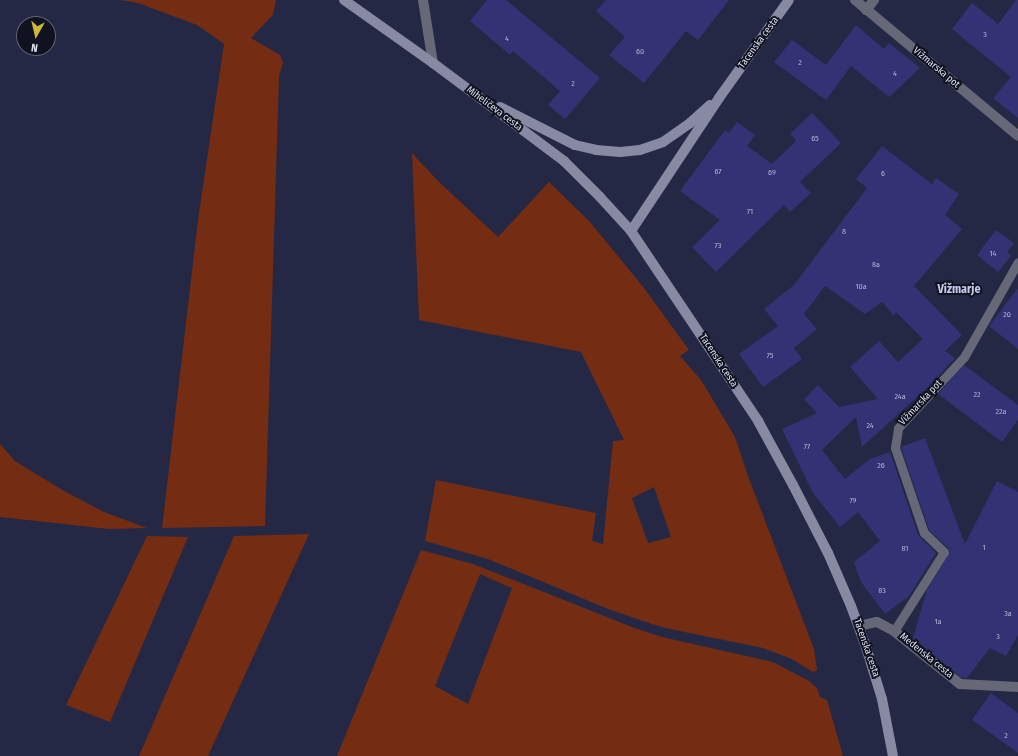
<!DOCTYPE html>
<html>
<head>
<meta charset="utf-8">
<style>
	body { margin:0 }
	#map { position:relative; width:1018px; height:756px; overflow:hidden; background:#252844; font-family:"Fira Sans Condensed",sans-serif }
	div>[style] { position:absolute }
	.green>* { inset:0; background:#742c12 }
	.building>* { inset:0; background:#323274 }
	.lane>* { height:9px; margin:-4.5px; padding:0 4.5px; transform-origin:4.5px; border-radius:4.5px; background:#666877 }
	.street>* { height:10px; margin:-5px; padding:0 5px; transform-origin:5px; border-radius:5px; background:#666877 }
	.secondary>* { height:10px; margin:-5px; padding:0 5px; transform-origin:5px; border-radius:5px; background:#878aa2 }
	span { translate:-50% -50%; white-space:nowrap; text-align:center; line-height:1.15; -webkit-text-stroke:4px #11121f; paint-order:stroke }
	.number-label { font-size:8px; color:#b2b4d2 }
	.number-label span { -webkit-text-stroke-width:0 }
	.street-label { font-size:10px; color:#dcdff2 }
	.quarter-label { font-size:12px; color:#c5caf0; font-weight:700 }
	.north { position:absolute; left:16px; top:16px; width:40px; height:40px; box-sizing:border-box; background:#11121f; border:1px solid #626473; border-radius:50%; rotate:188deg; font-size:11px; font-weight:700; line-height:16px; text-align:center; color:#dcdff2 }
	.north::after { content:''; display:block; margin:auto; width:14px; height:18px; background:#ceb837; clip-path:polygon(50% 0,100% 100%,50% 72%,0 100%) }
</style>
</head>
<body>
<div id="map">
	<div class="green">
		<i style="clip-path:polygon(120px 0,276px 0,273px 15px,251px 38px,280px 55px,283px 63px,279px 76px,265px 526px,162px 528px,198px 220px,224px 44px,197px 25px,138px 3px)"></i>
		<i style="clip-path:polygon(evenodd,412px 153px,438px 181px,498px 237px,549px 182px,590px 222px,644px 288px,689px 350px,680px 356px,701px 380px,735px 437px,748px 476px,814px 649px,817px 670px,813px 672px,792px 659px,763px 648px,665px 628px,646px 622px,608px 609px,488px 559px,425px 541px,436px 480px,596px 513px,592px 541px,603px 544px,613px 441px,624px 440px,581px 352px,419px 320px,412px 153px,654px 487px,671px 537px,648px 543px,632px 498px,654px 487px)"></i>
		<i style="clip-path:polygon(0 444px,15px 461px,64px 491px,104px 512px,147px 528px,109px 529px,0 517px)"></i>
		<i style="clip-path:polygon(309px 534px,208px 756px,139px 756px,234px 536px)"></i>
		<i style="clip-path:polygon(147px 536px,188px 537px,110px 722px,66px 705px)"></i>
		<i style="clip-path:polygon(evenodd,421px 550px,473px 564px,632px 627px,662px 637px,773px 662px,809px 681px,817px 688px,820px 697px,827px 700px,843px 756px,337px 756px,421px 550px,480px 574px,512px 588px,468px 704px,435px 686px,480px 574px)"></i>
	</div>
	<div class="building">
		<i style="clip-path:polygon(487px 0,506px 0,600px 78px,565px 119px,548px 105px,560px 91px,513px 51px,510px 55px,470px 21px)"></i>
		<i style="clip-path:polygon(606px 0,729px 0,698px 40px,686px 31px,644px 83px,609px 55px,625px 37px,596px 11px)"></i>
		<i style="clip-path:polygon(1016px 0,1018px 0,1018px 118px,993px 98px,1011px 77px,952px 29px,972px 3px,998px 24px)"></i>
		<i style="clip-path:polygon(856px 25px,884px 49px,889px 43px,920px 68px,889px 97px,851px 66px,826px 100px,774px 62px,792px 40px,826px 65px)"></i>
		<i style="clip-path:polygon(812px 113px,841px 143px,800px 182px,811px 193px,790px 212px,784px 205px,716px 272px,692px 247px,720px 220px,680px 191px,725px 130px,729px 133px,737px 122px,755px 135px,747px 146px,772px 164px,796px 141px,790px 134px)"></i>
		<i style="clip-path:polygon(882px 146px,932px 184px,936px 178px,959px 194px,945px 215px,962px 229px,914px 286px,962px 335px,945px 351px,955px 358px,928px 387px,862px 447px,856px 417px,822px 450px,838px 470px,835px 473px,839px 471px,845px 479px,870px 459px,890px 452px,918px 535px,936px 553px,909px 596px,885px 614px,861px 582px,854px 562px,880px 541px,858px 512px,840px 527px,813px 493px,782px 429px,817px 413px,804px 399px,818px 385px,839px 407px,878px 399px,850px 367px,879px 341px,898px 362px,923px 339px,896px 312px,894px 316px,882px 302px,865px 314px,825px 286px,804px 314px,817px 329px,794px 348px,802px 359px,763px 387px,739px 354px,778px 326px,764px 309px,794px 285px,867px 188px,856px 179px)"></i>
		<i style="clip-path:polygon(996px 230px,1014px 243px,1007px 252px,1011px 256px,998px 272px,977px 255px)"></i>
		<i style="clip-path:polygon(1018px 288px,1018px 349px,989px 326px)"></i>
		<i style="clip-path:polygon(964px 365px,1018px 405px,1018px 420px,1002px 442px,938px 394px)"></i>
		<i style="clip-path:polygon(925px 438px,965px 544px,997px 481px,1018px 492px,1018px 635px,1006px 656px,990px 648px,967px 678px,962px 678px,913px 638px,927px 590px,950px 552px,948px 548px,929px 530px,901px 447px)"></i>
		<i style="clip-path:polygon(991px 693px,1018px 713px,1018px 753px,972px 720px)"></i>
	</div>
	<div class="lane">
		<i style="left:894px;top:631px;width:93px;rotate:-57.7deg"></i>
		<i style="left:944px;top:552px;width:28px;rotate:-136deg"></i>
		<i style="left:924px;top:533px;width:90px;rotate:-108.8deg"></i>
		<i style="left:895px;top:448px;width:20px;rotate:-81deg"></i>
		<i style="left:898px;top:428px;width:97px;rotate:-47.1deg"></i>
		<i style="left:964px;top:357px;width:109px;rotate:-60.4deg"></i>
	</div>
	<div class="street">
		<i style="left:423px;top:0;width:64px;rotate:81deg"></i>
		<i style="left:855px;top:0;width:212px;rotate:39.8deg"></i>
		<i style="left:866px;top:10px;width:13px;rotate:-51deg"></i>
		<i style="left:859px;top:626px;width:18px;rotate:-13deg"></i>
		<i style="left:877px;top:622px;width:19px;rotate:28deg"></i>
		<i style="left:894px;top:631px;width:85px;rotate:38.8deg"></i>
		<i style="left:960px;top:684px;width:58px;rotate:3deg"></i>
	</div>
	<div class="secondary">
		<i style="left:344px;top:0;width:109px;rotate:35.3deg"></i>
		<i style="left:433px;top:63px;width:164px;rotate:36.8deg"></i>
		<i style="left:564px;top:161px;width:51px;rotate:45deg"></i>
		<i style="left:600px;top:197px;width:46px;rotate:47.6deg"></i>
		<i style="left:631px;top:231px;width:229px;rotate:56.2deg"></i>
		<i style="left:758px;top:421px;width:73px;rotate:61.3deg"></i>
		<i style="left:793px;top:485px;width:76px;rotate:62.8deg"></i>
		<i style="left:828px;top:553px;width:58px;rotate:66.5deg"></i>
		<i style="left:851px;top:606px;width:44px;rotate:69.9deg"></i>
		<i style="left:866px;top:647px;width:54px;rotate:72.9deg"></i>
		<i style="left:882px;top:699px;width:58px;rotate:79.1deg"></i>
		<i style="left:500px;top:107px;width:84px;rotate:26.9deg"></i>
		<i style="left:575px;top:145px;width:22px;rotate:13deg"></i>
		<i style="left:596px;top:150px;width:24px;rotate:5deg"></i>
		<i style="left:620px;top:152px;width:20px;rotate:-6deg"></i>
		<i style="left:640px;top:150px;width:24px;rotate:-19deg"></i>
		<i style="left:663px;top:142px;width:33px;rotate:-35deg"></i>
		<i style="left:690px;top:123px;width:27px;rotate:-42deg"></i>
		<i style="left:631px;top:231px;width:159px;rotate:-56.5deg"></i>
		<i style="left:719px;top:98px;width:120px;rotate:-54.5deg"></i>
	</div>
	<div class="number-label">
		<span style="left:985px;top:35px">3</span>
		<span style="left:507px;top:39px">4</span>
		<span style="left:640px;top:52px">60</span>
		<span style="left:800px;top:63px">2</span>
		<span style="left:895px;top:74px">4</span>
		<span style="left:573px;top:84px">2</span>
		<span style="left:815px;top:139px">65</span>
		<span style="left:718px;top:172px">67</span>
		<span style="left:772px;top:173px">69</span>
		<span style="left:883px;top:174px">6</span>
		<span style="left:750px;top:212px">71</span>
		<span style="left:844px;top:232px">8</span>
		<span style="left:718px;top:246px">73</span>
		<span style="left:993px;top:254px">14</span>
		<span style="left:876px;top:265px">8a</span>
		<span style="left:861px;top:287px">10a</span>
		<span style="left:1007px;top:315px">20</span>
		<span style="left:770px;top:356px">75</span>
		<span style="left:977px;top:395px">22</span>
		<span style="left:900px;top:397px">24a</span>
		<span style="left:1001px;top:412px">22a</span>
		<span style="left:870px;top:426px">24</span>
		<span style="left:807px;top:447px">77</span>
		<span style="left:881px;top:466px">26</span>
		<span style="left:853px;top:501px">79</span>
		<span style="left:984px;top:548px">1</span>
		<span style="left:905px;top:549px">81</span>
		<span style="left:882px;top:591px">83</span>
		<span style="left:1008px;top:614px">3a</span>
		<span style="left:938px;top:622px">1a</span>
		<span style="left:998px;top:637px">3</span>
		<span style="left:1006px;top:736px">2</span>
	</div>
	<div class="street-label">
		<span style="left:759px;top:43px;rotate:-54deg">Tacenska cesta</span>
		<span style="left:936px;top:68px;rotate:40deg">Vižmarska pot</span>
		<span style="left:494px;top:109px;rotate:37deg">Miheličeva cesta</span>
		<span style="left:718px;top:361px;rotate:57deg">Tacenska cesta</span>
		<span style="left:921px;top:403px;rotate:-47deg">Vižmarska pot</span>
		<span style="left:866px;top:648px;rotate:71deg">Tacenska cesta</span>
		<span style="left:926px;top:656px;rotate:39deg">Medenska cesta</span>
	</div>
	<div class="quarter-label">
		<span style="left:959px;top:290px">Vižmarje</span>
	</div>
	<div class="north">N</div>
</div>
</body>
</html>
